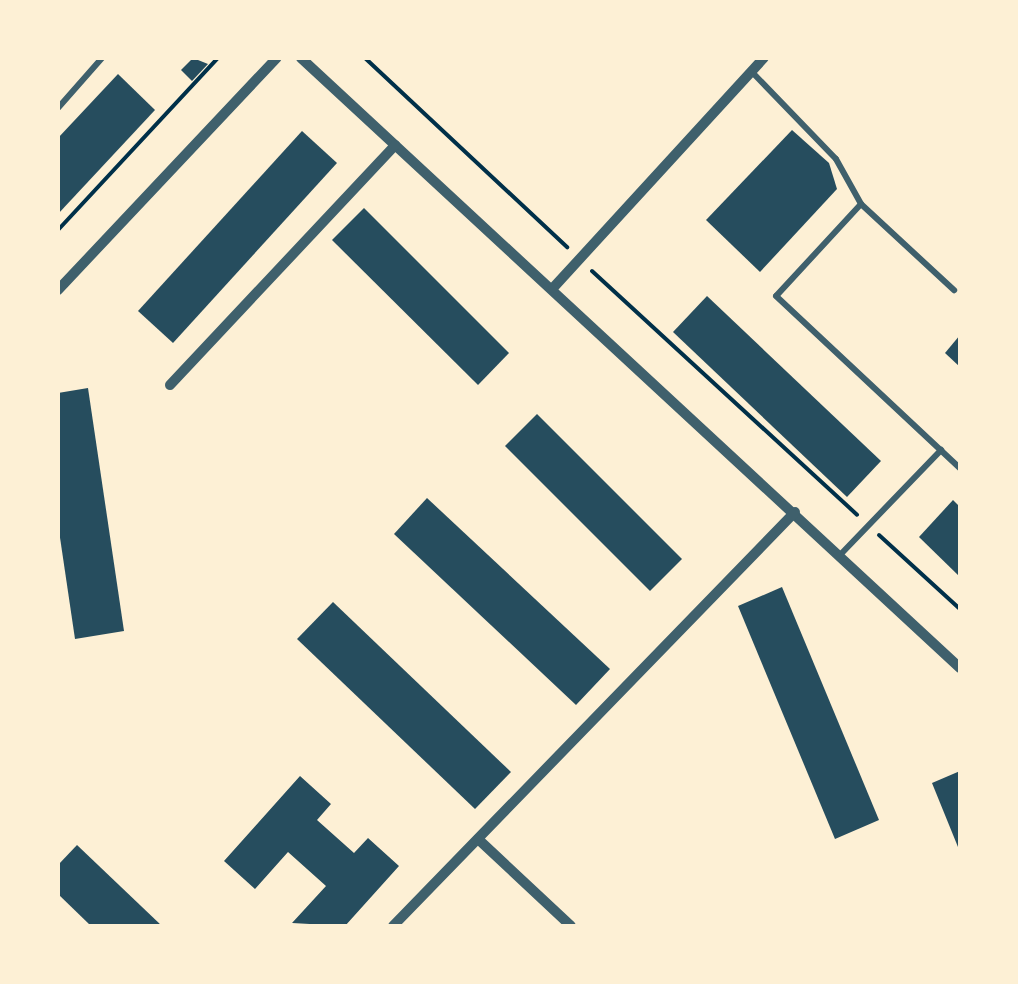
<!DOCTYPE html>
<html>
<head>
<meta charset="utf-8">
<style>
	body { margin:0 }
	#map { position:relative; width:1018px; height:984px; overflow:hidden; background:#fdf0d5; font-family:Overpass,sans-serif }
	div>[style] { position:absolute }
	.building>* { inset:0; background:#264d5e }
	.path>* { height:4px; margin:-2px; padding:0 2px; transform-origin:2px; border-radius:2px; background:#003049 }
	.service>* { height:6px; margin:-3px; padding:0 3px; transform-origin:3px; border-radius:3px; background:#3f606c }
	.minor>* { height:10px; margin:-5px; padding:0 5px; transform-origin:5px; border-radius:5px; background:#3f606c }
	span { translate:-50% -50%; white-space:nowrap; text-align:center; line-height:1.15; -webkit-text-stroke:9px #fdf0d5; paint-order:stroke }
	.frame { position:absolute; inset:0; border:60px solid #fdf0d5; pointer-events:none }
</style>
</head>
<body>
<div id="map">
	<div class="building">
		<i style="clip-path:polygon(193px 58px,208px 64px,192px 81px,181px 70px)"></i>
		<i style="clip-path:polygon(118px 74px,155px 110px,58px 214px,58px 138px)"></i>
		<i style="clip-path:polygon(792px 130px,829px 163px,837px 189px,760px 272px,706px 220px)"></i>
		<i style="clip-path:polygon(302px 131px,337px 163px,173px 343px,138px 311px)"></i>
		<i style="clip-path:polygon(364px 208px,509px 353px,478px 385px,332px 240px)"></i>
		<i style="clip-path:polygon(707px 296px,881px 461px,847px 497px,673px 332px)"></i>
		<i style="clip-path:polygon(960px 335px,960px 367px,945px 353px)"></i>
		<i style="clip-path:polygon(88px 388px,124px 631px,75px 639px,58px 524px,58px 393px)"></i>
		<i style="clip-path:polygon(537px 414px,682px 559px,650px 591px,505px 446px)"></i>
		<i style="clip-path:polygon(427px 498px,610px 669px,576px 705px,394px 534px)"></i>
		<i style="clip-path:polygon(953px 500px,960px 507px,960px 577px,919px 537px)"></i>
		<i style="clip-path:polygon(782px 587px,879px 820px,835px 839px,738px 606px)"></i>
		<i style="clip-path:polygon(333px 602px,511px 772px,475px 809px,297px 639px)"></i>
		<i style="clip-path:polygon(960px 771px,960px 852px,932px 783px)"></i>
		<i style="clip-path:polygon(300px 776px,331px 804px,317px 820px,354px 853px,368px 838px,399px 866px,345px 926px,292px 923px,326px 886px,288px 852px,255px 889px,224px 861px)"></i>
		<i style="clip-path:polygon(77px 845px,162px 926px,91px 926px,58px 894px,58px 865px)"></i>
	</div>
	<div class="path">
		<i style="left:365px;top:58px;width:277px;rotate:43.1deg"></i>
		<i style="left:58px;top:230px;width:235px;rotate:-47.1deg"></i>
		<i style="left:592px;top:271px;width:360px;rotate:42.6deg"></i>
		<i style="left:879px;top:535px;width:110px;rotate:42.4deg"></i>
	</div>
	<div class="service">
		<i style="left:751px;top:71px;width:122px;rotate:46deg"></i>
		<i style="left:836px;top:159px;width:51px;rotate:60.9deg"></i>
		<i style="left:861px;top:204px;width:125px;rotate:132.7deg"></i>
		<i style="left:776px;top:296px;width:252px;rotate:43.1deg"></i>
		<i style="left:58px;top:108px;width:67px;rotate:-48.7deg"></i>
		<i style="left:861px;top:204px;width:127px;rotate:42.8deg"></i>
		<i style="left:840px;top:555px;width:146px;rotate:-46.1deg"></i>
	</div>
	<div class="minor">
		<i style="left:301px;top:58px;width:898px;rotate:42.79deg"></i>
		<i style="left:553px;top:288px;width:312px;rotate:-47.5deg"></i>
		<i style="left:58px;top:290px;width:319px;rotate:-46.7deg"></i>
		<i style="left:170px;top:385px;width:329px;rotate:-46.8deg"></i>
		<i style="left:478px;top:839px;width:127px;rotate:43.1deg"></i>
		<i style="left:393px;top:926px;width:577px;rotate:-45.84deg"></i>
	</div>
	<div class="frame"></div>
</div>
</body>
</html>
